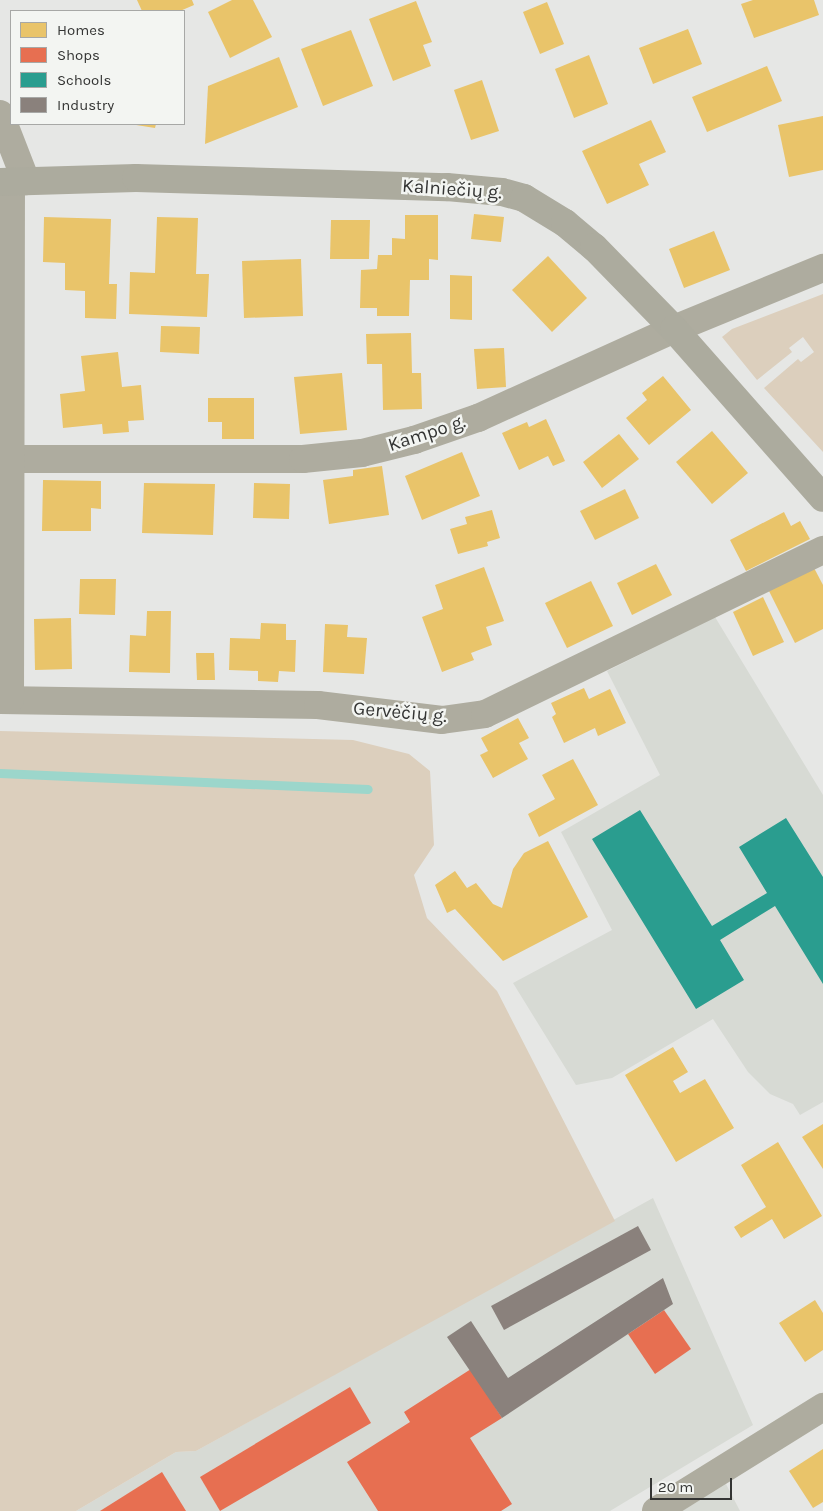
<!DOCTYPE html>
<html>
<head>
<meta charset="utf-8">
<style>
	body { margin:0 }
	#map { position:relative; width:823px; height:1511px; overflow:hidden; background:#e6e7e5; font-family:Karla,sans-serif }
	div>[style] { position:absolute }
	.built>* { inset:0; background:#d7dad4 }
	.green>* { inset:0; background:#dccfbd }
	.homes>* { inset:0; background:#e9c46a }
	.shops>* { inset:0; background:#e76f51 }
	.schools>* { inset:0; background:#2a9d8f }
	.industry>* { inset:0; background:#8a817c }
	.stream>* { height:9px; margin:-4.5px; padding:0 4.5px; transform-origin:4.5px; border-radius:4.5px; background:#9cd6cb }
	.street>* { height:28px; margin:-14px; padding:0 14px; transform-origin:14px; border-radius:14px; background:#aeac9f }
	.secondary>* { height:28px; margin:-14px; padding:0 14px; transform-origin:14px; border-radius:14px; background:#acab9e }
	span { translate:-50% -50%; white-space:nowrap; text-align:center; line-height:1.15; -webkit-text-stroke:5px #f3f5f2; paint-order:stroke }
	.street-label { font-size:19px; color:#343534 }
	.legend { position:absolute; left:10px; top:10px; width:175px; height:115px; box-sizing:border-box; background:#f3f5f2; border:1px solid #a7a8a6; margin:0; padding:6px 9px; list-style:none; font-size:15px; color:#343534 }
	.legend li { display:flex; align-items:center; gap:10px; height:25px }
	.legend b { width:25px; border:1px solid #a7a8a6 }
	.scale { position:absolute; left:650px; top:1478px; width:82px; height:22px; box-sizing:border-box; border:2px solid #343534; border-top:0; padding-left:6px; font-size:15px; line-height:18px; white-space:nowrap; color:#343534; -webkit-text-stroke:4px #f3f5f2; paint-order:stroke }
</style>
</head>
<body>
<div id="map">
	<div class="built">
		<i style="clip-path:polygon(715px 617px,823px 795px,823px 1102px,800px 1115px,793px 1104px,770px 1094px,748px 1072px,713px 1019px,612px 1078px,576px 1085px,513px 983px,612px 930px,561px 832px,660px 775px,607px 671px)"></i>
		<i style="clip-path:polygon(653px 1198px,753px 1425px,610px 1511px,76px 1511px,176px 1452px,196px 1451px)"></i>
		<i style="clip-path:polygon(726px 1484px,740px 1511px,682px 1511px)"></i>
	</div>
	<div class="green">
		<i style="clip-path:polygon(823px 294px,823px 452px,764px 388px,798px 359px,801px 362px,814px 352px,803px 337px,789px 348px,792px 352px,757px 380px,722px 337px,732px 329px)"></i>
		<i style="clip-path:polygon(0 731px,353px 740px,409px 754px,430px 771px,434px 845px,414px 875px,427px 918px,497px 991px,615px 1221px,196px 1451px,176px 1452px,76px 1511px,0 1511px)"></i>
	</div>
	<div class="homes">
		<i style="clip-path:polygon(137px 0,192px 0,194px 5px,180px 11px,142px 11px)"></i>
		<i style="clip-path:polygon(232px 0,253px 0,272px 37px,230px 58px,208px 12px)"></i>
		<i style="clip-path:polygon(753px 0,814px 0,819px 15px,754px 38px,741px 4px)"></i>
		<i style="clip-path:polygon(416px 1px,432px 42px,423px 45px,431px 66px,393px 81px,369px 19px)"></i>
		<i style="clip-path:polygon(547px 2px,564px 44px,540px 54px,523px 12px)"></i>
		<i style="clip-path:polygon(688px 29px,702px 64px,653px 84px,639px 48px)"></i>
		<i style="clip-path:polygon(351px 30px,373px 86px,323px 106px,301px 49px)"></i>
		<i style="clip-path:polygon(589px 55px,608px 104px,574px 118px,555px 69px)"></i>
		<i style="clip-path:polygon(279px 57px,298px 107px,205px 144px,208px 86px)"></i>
		<i style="clip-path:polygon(767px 66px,782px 101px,707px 132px,692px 97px)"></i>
		<i style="clip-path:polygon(482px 80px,499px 131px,471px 140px,454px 90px)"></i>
		<i style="clip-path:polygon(823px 116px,823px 170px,789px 177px,778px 125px)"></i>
		<i style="clip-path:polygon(651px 120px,666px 152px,639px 164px,649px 185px,607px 204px,582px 151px)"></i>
		<i style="clip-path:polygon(130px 124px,156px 124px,155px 128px)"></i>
		<i style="clip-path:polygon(474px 214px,504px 217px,501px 242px,471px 239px)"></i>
		<i style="clip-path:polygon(405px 215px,438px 215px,438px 260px,429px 259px,429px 280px,410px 280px,409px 316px,377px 316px,377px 308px,360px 308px,361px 270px,377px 269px,378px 255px,392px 255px,392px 238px,405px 239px)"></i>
		<i style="clip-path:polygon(44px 217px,111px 219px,109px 284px,117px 284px,116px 319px,85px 318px,85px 291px,65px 290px,65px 263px,43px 262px)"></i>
		<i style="clip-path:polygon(157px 217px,198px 218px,196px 274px,209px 274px,207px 317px,129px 314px,130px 272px,155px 273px)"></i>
		<i style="clip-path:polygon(331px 220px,370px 220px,369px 259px,330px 259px)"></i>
		<i style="clip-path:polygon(714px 231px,730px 270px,684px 288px,669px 249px)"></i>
		<i style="clip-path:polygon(548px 256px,587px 298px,552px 332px,512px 290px)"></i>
		<i style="clip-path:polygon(301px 259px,303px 316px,244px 318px,242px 261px)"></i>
		<i style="clip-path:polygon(450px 275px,472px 276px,472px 320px,450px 319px)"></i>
		<i style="clip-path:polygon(161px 326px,200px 327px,199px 354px,160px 352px)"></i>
		<i style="clip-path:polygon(411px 333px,412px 373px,421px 373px,422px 409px,383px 410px,382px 364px,367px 364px,366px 334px)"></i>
		<i style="clip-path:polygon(504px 348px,506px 387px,477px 389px,474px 349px)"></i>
		<i style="clip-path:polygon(118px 352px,122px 387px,141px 385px,144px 420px,128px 421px,129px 432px,103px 434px,102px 424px,63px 428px,60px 394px,85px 391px,81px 356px)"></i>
		<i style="clip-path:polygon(342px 373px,347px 430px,300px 434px,294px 377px)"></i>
		<i style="clip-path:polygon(663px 376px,691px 410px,649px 445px,626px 418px,647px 400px,642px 393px)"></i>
		<i style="clip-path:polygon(208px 398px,254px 398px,254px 439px,222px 439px,222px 422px,208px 422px)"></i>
		<i style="clip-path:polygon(546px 419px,565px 461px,553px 466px,548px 456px,519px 470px,502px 433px,527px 422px,529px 427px)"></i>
		<i style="clip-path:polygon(712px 431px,748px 473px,712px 504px,676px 462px)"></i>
		<i style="clip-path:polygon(619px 434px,639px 459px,602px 488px,583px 462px)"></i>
		<i style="clip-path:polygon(462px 452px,480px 496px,422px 520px,405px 476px)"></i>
		<i style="clip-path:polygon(382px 466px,389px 515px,329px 524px,323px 480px,353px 476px,353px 470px)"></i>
		<i style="clip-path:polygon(43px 480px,101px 481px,101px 509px,91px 508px,91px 531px,42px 531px)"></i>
		<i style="clip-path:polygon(144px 483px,215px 484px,213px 535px,142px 533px)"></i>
		<i style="clip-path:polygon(254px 483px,290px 484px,289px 519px,253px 518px)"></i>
		<i style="clip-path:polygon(625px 489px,639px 518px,595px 540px,580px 511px)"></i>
		<i style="clip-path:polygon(492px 510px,500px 538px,487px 542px,488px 546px,458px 554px,450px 529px,467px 524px,465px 517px)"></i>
		<i style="clip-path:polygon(784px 512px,791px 526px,800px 521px,810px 539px,746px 571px,730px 540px)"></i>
		<i style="clip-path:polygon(656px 564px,672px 595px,632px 615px,617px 583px)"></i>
		<i style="clip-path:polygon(813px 566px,823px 585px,823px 629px,795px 643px,768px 589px)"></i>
		<i style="clip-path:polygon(484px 567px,504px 621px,486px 627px,492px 645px,471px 653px,474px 660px,442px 672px,422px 617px,443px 609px,435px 585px)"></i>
		<i style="clip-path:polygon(80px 579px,116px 579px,115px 615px,79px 614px)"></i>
		<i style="clip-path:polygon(591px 581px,613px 626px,567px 648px,545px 603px)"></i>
		<i style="clip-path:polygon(763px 597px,784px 642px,753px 656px,733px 612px)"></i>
		<i style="clip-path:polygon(147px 611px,171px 611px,170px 673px,129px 672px,130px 635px,146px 636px)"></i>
		<i style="clip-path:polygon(71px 618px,72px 669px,35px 670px,34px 619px)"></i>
		<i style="clip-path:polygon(261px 623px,286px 624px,286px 640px,296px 640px,295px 672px,279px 671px,278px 682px,258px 681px,258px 671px,229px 670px,230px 638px,260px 639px)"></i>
		<i style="clip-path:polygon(325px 624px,348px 625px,347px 637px,367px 638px,364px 674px,323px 672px)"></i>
		<i style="clip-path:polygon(196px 653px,214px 653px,215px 680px,197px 680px)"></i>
		<i style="clip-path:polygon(584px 688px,589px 699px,610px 689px,626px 723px,598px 736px,595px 728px,564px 743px,552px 717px,556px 714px,551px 703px)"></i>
		<i style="clip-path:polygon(518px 718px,529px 738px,519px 743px,528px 759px,493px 778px,480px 755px,488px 751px,481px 738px)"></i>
		<i style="clip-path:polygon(573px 759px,598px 805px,539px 837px,528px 814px,555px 799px,542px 775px)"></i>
		<i style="clip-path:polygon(548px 841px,588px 917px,503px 961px,455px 909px,447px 913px,435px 885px,455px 871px,467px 888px,476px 883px,493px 904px,502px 908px,513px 869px,524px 853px)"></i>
		<i style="clip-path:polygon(673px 1047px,688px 1072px,673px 1081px,680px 1093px,705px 1079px,734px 1128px,676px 1162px,625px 1075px)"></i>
		<i style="clip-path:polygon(823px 1124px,823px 1169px,802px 1137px)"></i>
		<i style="clip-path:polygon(778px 1142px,822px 1216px,784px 1239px,772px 1219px,741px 1238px,734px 1227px,766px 1207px,741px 1165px)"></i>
		<i style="clip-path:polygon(815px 1300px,823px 1313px,823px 1350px,805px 1362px,779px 1323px)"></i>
		<i style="clip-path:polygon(823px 1449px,823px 1502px,813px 1508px,789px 1471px)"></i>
	</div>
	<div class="shops">
		<i style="clip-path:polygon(664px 1310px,691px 1349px,655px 1374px,628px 1334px)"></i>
		<i style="clip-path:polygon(471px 1369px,502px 1418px,470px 1438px,512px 1504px,501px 1511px,378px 1511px,347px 1462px,410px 1422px,404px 1412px)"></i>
		<i style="clip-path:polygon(350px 1387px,371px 1423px,220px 1511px,200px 1477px)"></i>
		<i style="clip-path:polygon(162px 1472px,186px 1511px,100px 1511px)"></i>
	</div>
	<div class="schools">
		<i style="clip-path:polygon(640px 810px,712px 926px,767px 893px,739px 847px,786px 818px,823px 877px,823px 984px,775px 906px,720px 940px,744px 980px,696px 1009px,592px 839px)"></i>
	</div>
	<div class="industry">
		<i style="clip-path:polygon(638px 1226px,651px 1250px,504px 1330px,491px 1306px)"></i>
		<i style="clip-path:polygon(663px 1278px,673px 1304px,502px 1418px,447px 1337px,471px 1321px,508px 1378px)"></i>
	</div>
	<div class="stream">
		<i style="left:0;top:773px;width:368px;rotate:2.5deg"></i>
	</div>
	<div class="street">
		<i style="left:0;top:114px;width:72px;rotate:68.8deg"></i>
		<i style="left:0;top:459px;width:303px"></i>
		<i style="left:303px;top:459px;width:59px;rotate:-5.8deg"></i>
		<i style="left:362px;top:453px;width:54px;rotate:-14deg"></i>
		<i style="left:414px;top:440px;width:68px;rotate:-19deg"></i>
		<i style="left:478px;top:418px;width:215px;rotate:-24.4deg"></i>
		<i style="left:674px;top:329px;width:161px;rotate:-22.3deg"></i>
		<i style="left:0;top:700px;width:318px;rotate:0.9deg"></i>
		<i style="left:318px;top:705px;width:125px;rotate:6.9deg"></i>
		<i style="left:442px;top:720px;width:43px;rotate:-7.9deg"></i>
		<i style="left:485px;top:714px;width:376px;rotate:-25.9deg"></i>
		<i style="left:10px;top:700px;width:519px;rotate:-89.89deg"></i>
		<i style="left:656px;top:1511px;width:197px;rotate:-31.9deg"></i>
	</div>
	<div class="secondary">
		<i style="left:0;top:182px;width:136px;rotate:-1.7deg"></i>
		<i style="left:136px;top:178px;width:311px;rotate:1.7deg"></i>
		<i style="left:447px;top:187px;width:55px;rotate:5.2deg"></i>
		<i style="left:502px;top:192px;width:23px;rotate:15deg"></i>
		<i style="left:524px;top:198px;width:48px;rotate:31.4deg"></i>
		<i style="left:565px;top:223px;width:38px;rotate:40deg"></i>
		<i style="left:594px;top:247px;width:115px;rotate:45.7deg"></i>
		<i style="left:674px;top:329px;width:225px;rotate:48.6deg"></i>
	</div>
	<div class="street-label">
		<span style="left:452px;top:190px;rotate:4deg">Kalniečių g.</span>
		<span style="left:427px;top:434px;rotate:-18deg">Kampo g.</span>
		<span style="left:400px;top:713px;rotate:5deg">Gervėčių g.</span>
	</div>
	<ul class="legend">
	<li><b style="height:14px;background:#e9c46a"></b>Homes</li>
	<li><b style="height:14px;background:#e76f51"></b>Shops</li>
	<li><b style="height:14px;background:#2a9d8f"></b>Schools</li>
	<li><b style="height:14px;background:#8a817c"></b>Industry</li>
	</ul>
	<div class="scale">20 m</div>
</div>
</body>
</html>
